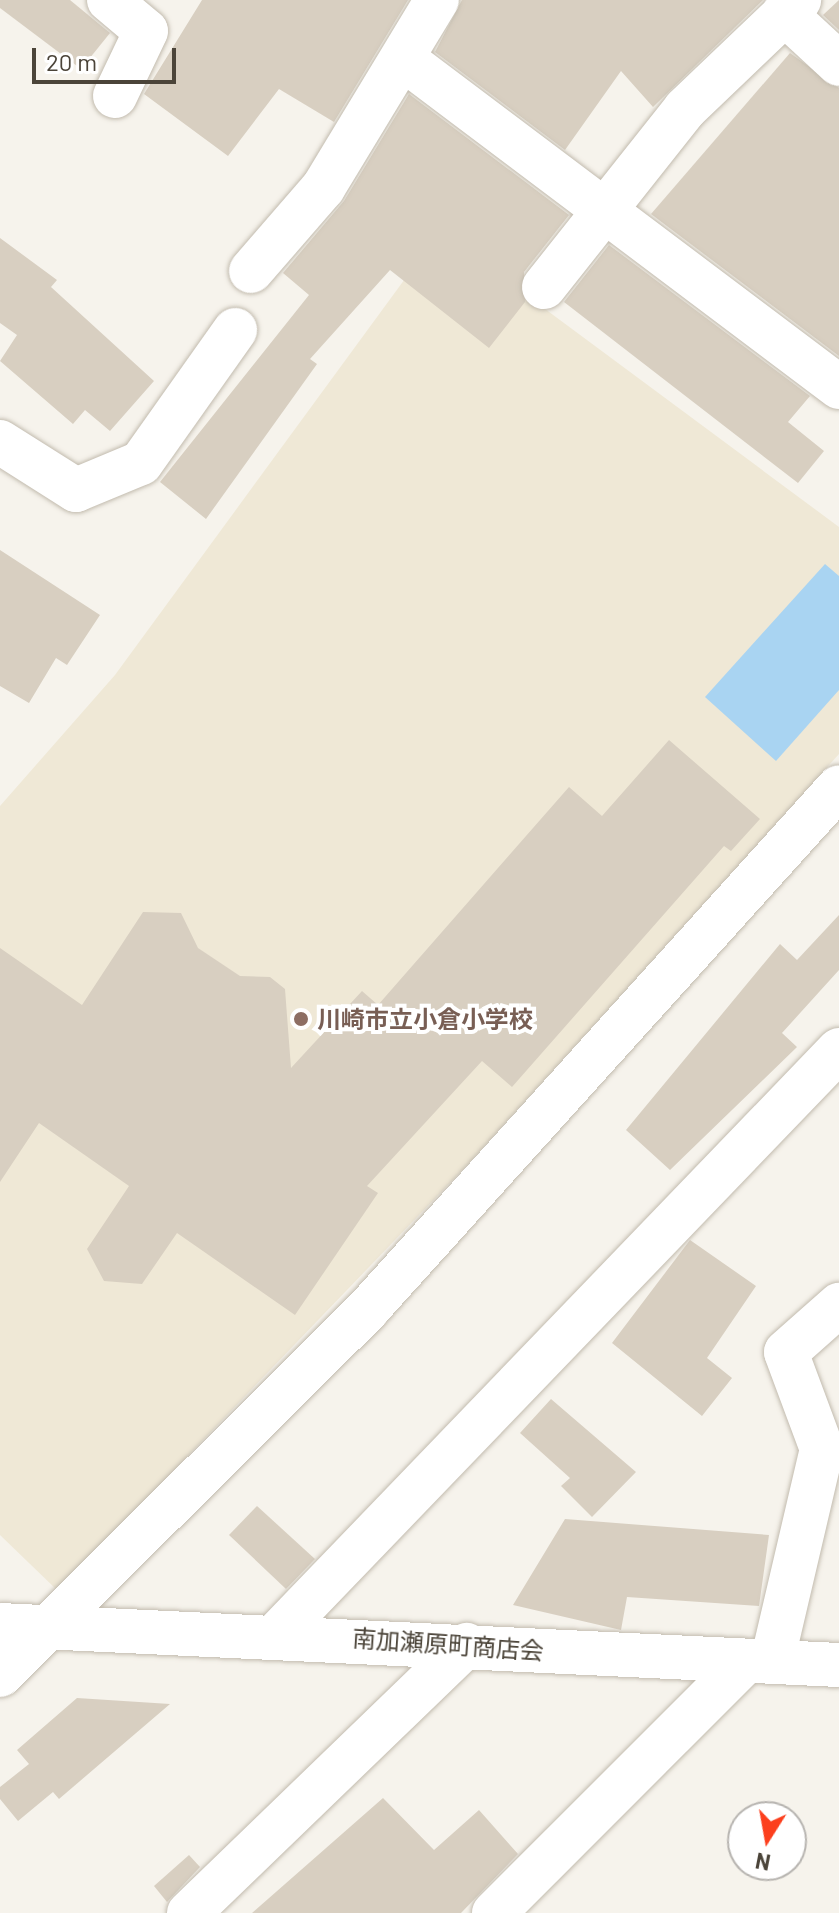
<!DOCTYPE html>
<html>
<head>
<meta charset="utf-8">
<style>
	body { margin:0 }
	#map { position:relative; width:839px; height:1913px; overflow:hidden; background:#f6f3ec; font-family:Barlow,"Noto Sans JP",sans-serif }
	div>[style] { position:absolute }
	.education>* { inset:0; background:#efe8d6 }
	.water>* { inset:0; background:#a9d4f2 }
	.building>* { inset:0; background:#d8cfc1 }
	.roads { filter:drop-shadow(0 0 2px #c2bbae) drop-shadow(0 0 2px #c2bbae) }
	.minor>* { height:44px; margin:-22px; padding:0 22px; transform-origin:22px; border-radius:22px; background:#fff }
	.dots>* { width:22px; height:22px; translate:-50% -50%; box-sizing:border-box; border:4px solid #fff; border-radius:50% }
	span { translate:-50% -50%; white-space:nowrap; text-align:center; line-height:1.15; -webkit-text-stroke:8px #fff; paint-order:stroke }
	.education-label { font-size:24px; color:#785e54; font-weight:700 }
	.left { translate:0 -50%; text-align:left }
	.street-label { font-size:24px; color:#4b4439 }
	.north { position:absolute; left:727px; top:1801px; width:80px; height:80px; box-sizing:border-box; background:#fff; border:2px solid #b7b4b0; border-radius:50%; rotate:191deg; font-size:22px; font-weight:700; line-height:32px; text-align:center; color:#4b4439 }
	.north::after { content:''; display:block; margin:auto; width:28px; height:36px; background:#fc3f1d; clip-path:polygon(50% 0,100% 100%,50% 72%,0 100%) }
	.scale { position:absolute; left:32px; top:48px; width:144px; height:36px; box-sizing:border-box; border:4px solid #4b4439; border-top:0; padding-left:10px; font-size:24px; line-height:28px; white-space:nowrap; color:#4b4439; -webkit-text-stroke:6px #fff; paint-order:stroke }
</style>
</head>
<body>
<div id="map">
	<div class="education">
		<i style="clip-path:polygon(440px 231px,839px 527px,839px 754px,468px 1164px,58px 1591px,0 1535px,0 806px,115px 675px)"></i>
	</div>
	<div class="water">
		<i style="clip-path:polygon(825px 564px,839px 576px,839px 690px,776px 761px,705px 697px)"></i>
	</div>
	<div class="building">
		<i style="clip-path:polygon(0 0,70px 0,110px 33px,81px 69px,0 8px)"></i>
		<i style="clip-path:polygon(202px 0,408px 0,334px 122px,279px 89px,228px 156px,144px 94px)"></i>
		<i style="clip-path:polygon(462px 0,763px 0,653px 107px,621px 71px,565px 150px,435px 52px)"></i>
		<i style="clip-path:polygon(839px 0,839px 30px,823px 15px)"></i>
		<i style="clip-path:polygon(790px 53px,839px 88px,839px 356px,651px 214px)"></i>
		<i style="clip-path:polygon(409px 94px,569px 215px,524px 272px,525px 302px,489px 348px,390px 270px,310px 359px,317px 364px,206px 519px,160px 482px,309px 295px,283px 273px,344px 201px)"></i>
		<i style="clip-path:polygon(0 238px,57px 280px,51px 287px,154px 381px,110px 431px,85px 410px,73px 424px,0 361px,17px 335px,0 323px)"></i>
		<i style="clip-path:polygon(609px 245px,810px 396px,788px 422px,824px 451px,798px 483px,564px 302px)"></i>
		<i style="clip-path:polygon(0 550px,100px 615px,67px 665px,56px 658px,29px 703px,0 686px)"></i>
		<i style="clip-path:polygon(669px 740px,760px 819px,731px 851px,724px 846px,512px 1087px,482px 1061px,367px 1186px,378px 1193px,295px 1315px,177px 1233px,142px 1284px,104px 1281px,87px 1249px,129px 1186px,39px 1123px,0 1182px,0 948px,82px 1005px,143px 912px,181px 913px,198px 948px,240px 976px,270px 977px,285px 989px,291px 1068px,362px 991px,378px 1005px,569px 787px,602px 816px)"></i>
		<i style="clip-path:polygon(839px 915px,839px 970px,782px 1033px,797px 1047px,670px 1170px,626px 1130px,780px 944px,797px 960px)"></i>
		<i style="clip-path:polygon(690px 1240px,756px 1286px,707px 1358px,732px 1378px,702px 1416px,612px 1343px)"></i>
		<i style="clip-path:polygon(551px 1399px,636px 1472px,592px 1517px,561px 1486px,570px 1478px,520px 1433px)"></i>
		<i style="clip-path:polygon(257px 1506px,315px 1559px,286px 1589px,229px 1535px)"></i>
		<i style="clip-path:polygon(565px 1519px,769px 1535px,759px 1606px,627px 1597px,621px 1630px,513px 1605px)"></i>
		<i style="clip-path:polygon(77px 1698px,170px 1704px,59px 1799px,53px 1792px,18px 1821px,0 1799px,0 1787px,29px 1764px,17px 1750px)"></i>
		<i style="clip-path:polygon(383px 1798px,434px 1850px,479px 1810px,518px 1854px,461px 1913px,252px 1913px)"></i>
		<i style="clip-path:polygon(189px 1855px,200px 1867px,167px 1902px,154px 1886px)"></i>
	</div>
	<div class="roads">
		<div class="minor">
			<i style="left:109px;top:0;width:48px;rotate:40deg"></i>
			<i style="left:146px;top:31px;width:72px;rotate:115.5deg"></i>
			<i style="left:784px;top:13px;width:75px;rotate:42.8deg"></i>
			<i style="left:406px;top:61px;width:542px;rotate:36.98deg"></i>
			<i style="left:251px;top:271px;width:110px;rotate:-49.1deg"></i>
			<i style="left:323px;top:188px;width:220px;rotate:-58.8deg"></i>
			<i style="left:544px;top:287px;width:227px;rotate:-51.6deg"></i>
			<i style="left:685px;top:109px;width:158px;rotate:-43.7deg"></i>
			<i style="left:0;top:442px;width:90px;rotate:32.3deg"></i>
			<i style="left:76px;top:490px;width:70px;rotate:-22.6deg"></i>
			<i style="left:141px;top:463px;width:163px;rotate:-54.7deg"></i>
			<i style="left:0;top:1625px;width:840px;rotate:2.73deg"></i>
			<i style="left:278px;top:1633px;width:809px;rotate:-46.1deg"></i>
			<i style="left:772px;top:1662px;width:219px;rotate:-76.8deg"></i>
			<i style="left:822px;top:1449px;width:103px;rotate:-110.4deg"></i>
			<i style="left:786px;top:1352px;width:71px;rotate:-41.6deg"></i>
			<i style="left:0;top:1675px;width:518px;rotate:-44.84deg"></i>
			<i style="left:367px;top:1310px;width:704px;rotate:-47.93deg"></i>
			<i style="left:189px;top:1913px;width:386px;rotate:-44deg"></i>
			<i style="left:494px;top:1913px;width:356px;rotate:-45deg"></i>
		</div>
	</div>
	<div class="dots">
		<i style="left:301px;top:1019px;background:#8d6e63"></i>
	</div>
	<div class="education-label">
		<span class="left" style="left:317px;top:1019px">川崎市立小倉小学校</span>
	</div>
	<div class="street-label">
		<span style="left:448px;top:1644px;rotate:4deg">南加瀬原町商店会</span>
	</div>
	<div class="north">N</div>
	<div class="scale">20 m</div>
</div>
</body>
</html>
